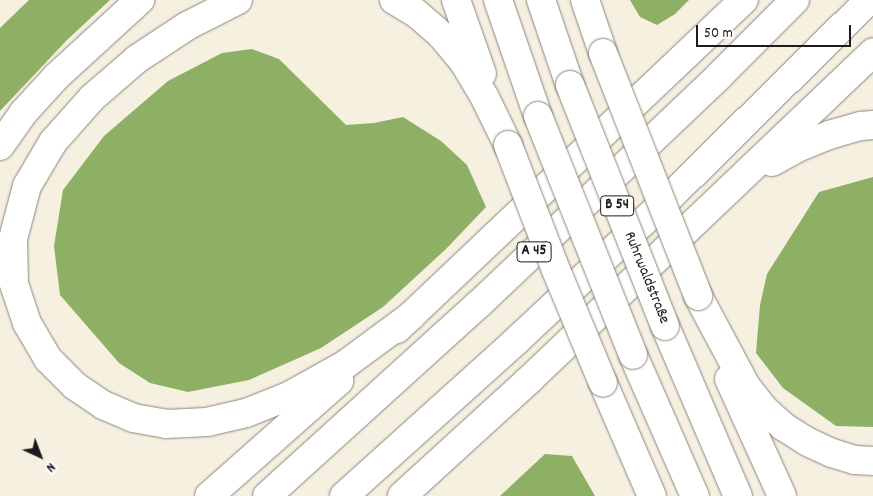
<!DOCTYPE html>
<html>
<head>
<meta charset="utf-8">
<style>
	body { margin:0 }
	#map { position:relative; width:873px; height:496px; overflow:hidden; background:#f6f0e1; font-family:Dekko,sans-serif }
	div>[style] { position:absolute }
	.forest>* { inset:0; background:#8eb064 }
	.roads { filter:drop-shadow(0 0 1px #89867e) drop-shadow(0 0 1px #89867e) }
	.highway>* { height:28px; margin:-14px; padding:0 14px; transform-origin:14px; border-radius:14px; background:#fff }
	.bridges { filter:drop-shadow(0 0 1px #89867e) drop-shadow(0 0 1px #89867e) }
	.highway-bridge>* { height:28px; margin:-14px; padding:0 14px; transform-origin:14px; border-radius:14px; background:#fff }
	span { translate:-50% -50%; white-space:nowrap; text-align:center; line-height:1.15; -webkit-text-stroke:4.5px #fff; paint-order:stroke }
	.shield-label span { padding:1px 4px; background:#fff; border:1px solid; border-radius:4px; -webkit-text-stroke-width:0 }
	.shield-label { font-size:15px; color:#1c1c1c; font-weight:700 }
	.street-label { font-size:16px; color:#1c1c1c }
	.north { position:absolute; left:15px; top:431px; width:50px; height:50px; -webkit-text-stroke:4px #fff; paint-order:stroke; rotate:137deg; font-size:14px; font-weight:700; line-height:20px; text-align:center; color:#1c1c1c }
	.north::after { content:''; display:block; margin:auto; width:18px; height:22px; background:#1c1c1c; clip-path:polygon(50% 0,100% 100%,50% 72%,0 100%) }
	.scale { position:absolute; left:696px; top:25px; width:155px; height:22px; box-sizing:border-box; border:2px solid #1c1c1c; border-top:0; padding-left:6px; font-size:15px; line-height:18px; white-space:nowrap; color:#1c1c1c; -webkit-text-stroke:4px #fff; paint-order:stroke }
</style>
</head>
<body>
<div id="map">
	<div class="forest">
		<i style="clip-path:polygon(29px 0,110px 0,67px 40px,0 111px,0 28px)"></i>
		<i style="clip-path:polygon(630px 0,689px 0,675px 14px,657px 25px,640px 17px)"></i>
		<i style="clip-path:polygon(252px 49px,279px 59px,346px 125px,374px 123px,403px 117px,441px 141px,467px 165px,486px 207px,446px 249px,383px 307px,321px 348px,249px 380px,188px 392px,150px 383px,119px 363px,60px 295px,54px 246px,63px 190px,104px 136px,168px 81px,222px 53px)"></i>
		<i style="clip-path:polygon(873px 177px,873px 427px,836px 426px,783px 388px,756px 353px,760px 305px,767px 274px,819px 192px)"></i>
		<i style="clip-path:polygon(545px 454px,572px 456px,595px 496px,500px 496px)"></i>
	</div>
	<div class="roads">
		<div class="highway">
			<i style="left:238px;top:0;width:57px;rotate:153deg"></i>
			<i style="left:187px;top:26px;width:60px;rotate:146.6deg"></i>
			<i style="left:137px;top:59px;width:60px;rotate:139.1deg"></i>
			<i style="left:92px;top:98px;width:59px;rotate:131.6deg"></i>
			<i style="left:53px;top:142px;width:51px;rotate:120.6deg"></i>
			<i style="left:27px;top:186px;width:55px;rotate:104.8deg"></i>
			<i style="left:13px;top:239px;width:45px;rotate:88.7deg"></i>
			<i style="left:14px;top:284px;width:41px;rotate:71.6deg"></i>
			<i style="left:27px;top:323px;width:42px;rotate:59.7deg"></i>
			<i style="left:48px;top:359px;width:38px;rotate:45deg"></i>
			<i style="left:75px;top:386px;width:34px;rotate:34deg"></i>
			<i style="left:103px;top:405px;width:33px;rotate:23deg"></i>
			<i style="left:133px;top:418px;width:34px;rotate:10deg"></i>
			<i style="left:166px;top:424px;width:41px;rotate:-2.8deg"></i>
			<i style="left:207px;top:422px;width:40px;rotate:-13deg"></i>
			<i style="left:246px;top:413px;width:46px;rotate:-21.6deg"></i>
			<i style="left:289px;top:396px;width:65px;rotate:-29.3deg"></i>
			<i style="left:346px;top:364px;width:81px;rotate:-36.4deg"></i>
			<i style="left:394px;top:0;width:26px;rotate:31deg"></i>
			<i style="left:416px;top:13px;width:35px;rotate:41deg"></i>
			<i style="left:442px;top:36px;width:33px;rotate:50deg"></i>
			<i style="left:463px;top:61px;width:41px;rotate:59deg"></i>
			<i style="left:484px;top:96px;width:55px;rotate:63.9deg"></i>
			<i style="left:456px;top:0;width:78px;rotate:70.6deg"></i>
			<i style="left:498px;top:0;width:123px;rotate:71deg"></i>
			<i style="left:541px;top:0;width:90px;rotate:71.2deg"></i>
			<i style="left:585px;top:0;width:56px;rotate:71.2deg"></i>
			<i style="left:0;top:146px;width:42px;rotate:-54.8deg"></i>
			<i style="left:24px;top:112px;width:49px;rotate:-47.5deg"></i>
			<i style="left:57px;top:76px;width:113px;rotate:-42.5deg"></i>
			<i style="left:772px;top:162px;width:29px;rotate:-29deg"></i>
			<i style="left:797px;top:148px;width:35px;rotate:-22deg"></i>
			<i style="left:829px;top:135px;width:33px;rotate:-16deg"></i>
			<i style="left:861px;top:126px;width:12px;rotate:-5deg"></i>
			<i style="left:698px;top:296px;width:102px;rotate:61.9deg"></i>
			<i style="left:746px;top:386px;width:31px;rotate:52deg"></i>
			<i style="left:765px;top:410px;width:25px;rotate:42deg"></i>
			<i style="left:784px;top:427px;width:28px;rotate:32deg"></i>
			<i style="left:808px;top:442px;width:26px;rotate:25deg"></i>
			<i style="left:832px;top:453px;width:24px;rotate:17deg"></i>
			<i style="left:855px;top:460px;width:18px;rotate:3deg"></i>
			<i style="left:665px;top:326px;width:185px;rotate:66.8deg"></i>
			<i style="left:397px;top:329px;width:478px;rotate:-43.5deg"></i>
			<i style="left:633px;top:355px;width:154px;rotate:66.3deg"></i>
			<i style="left:729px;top:379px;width:128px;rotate:65.6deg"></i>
			<i style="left:603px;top:383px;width:123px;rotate:66.6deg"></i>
			<i style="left:209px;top:496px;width:174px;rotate:-41.5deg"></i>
			<i style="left:267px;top:496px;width:286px;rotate:-42.2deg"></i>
			<i style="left:479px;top:304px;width:332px;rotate:-43.5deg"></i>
			<i style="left:720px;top:75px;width:106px;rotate:-45deg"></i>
			<i style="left:344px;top:496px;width:232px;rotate:-42deg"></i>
			<i style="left:516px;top:341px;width:211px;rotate:-43.1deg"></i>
			<i style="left:670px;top:197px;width:280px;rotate:-44.7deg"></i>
			<i style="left:402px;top:496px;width:172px;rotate:-42.4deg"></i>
			<i style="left:529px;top:380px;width:475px;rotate:-43.6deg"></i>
		</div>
	</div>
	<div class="bridges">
		<div class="highway-bridge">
			<i style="left:603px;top:53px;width:261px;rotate:68.6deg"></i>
			<i style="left:570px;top:85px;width:259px;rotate:68.5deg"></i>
			<i style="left:538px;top:116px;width:257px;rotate:68.3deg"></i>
			<i style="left:508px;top:145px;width:134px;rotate:69deg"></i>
			<i style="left:556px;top:270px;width:122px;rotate:67.4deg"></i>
		</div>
	</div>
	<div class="shield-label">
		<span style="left:617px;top:206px">B 54</span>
		<span style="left:534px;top:252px">A 45</span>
	</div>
	<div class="street-label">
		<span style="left:646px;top:278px;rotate:68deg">Ruhrwaldstraße</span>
	</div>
	<div class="north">N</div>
	<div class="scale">50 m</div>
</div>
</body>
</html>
